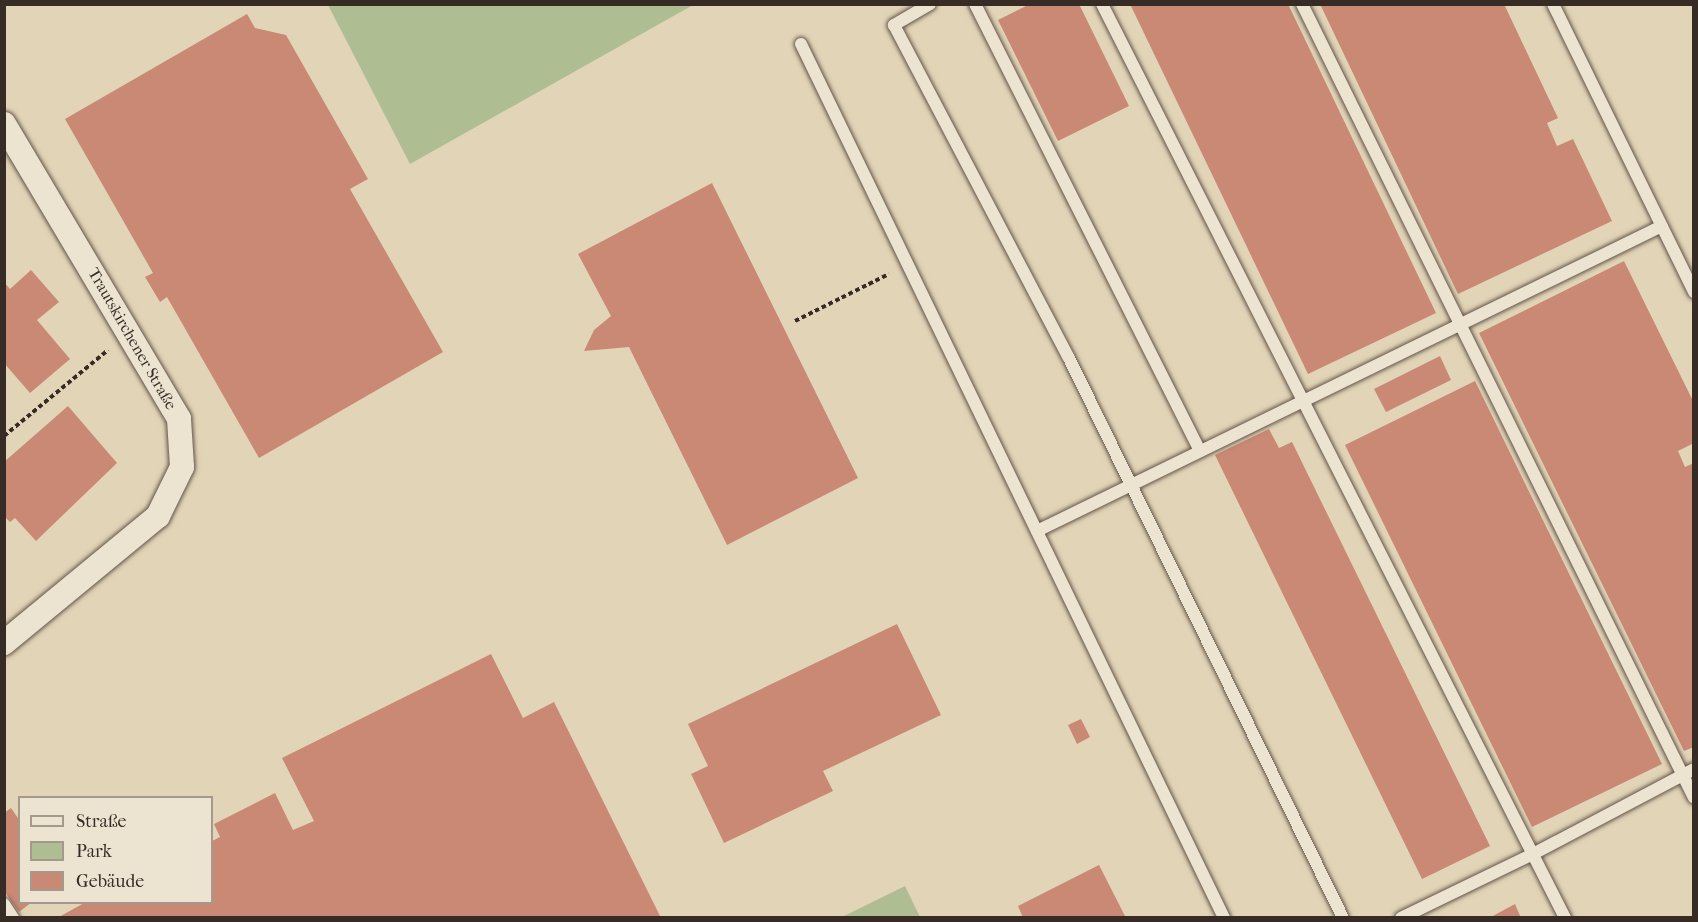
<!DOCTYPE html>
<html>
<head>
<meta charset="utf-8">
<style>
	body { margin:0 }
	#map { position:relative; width:1698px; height:922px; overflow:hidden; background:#e2d4b7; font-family:"IM FELL French Canon",serif }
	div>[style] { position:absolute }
	.green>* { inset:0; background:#aebe92 }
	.building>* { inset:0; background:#ca8975 }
	.path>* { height:4px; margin-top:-2px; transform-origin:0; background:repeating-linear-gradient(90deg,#372b25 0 4.5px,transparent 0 7.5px) }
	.roads { filter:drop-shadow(0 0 2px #62554a) drop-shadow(0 0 2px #62554a) }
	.service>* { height:12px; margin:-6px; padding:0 6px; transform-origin:6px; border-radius:6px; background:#ece3d0 }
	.minor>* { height:24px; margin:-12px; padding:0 12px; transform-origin:12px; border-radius:12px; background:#ece3d0 }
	span { translate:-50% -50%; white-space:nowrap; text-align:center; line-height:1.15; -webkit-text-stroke:5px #ece3d0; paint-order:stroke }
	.street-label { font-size:16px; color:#372b25 }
	.frame { position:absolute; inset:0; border:6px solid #372b25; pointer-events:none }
	.legend { position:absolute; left:18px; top:796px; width:195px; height:108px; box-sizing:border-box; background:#ece3d0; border:2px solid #a4998c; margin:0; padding:8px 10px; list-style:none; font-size:18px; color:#372b25 }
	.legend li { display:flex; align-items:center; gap:12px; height:30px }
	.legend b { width:30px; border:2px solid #a4998c }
</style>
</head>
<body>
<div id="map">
	<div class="green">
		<i style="clip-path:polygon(328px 5px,693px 5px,410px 164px)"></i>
		<i style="clip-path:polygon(905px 886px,920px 917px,842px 917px)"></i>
	</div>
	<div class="building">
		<i style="clip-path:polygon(1030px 4px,1079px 4px,1129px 106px,1058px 141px,998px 20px)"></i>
		<i style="clip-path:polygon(1130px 4px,1288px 4px,1436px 313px,1308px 374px)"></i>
		<i style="clip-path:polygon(1320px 4px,1504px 4px,1558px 118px,1547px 123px,1557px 146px,1573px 139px,1612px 221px,1458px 294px)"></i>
		<i style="clip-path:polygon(247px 14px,255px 28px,286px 35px,368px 179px,350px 189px,443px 352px,259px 458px,167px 297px,160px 302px,145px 277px,153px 273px,65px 119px)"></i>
		<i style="clip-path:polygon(712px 183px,858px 478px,727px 545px,629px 347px,584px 351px,594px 330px,611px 316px,578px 254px)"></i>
		<i style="clip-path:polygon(1624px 261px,1694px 403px,1694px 443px,1678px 451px,1685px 467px,1694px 463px,1694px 747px,1684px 751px,1479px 333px)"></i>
		<i style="clip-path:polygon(31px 270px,59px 302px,37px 320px,70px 359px,30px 393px,4px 363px,4px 282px,10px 289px)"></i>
		<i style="clip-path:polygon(1440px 356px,1451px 380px,1386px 412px,1374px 389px)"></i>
		<i style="clip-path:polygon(1475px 381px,1662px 764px,1532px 827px,1345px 445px)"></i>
		<i style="clip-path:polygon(68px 406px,117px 463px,36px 541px,15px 518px,10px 522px,4px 516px,4px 462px)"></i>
		<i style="clip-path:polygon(1269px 429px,1279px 448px,1292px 442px,1490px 846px,1422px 879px,1215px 455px)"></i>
		<i style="clip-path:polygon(897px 624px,941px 715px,823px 771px,833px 791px,724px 843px,691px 774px,708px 766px,688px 724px)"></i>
		<i style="clip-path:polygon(491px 654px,523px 718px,554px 702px,661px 918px,57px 918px,86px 902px,212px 902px,212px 841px,220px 837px,214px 824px,275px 793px,293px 830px,314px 821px,282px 758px)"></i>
		<i style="clip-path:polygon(1081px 719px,1090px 737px,1077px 744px,1068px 725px)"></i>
		<i style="clip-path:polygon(11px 808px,20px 821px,20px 902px,32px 902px,19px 912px,4px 891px,4px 813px)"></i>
		<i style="clip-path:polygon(1099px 865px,1126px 918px,1023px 918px,1018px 906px)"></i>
		<i style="clip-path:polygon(1515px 904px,1521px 918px,1489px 918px)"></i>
	</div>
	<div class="path">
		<i style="left:795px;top:321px;width:105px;rotate:-26.6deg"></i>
		<i style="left:4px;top:436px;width:135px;rotate:-39.6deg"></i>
	</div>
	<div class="roads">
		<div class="service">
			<i style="left:930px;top:4px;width:42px;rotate:149.7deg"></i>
			<i style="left:894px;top:25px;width:376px;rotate:62.3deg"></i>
			<i style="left:1069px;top:358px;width:623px;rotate:63.93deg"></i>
			<i style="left:975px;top:4px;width:500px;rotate:63.28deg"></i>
			<i style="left:1102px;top:4px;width:1025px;rotate:63.13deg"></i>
			<i style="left:1302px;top:4px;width:885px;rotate:63.72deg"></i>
			<i style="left:1553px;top:4px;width:321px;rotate:63.9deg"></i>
			<i style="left:801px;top:44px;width:971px;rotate:64.17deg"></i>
			<i style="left:1037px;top:531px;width:695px;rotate:-26.01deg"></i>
			<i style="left:4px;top:904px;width:17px;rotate:57deg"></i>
			<i style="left:1401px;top:918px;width:147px;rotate:-25.9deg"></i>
			<i style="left:1533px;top:854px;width:182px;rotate:-27.8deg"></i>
		</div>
		<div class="minor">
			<i style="left:4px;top:124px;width:343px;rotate:59.3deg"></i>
			<i style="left:179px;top:419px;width:48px;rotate:86.4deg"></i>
			<i style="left:182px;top:467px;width:55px;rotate:116.1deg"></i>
			<i style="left:158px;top:516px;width:200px;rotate:140.5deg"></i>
		</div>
	</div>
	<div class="street-label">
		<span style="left:132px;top:339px;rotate:60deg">Trautskirchener Straße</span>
	</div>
	<div class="frame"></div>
	<ul class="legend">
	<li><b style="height:8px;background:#ece3d0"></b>Straße</li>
	<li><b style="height:16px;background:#aebe92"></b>Park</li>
	<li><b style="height:16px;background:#ca8975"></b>Gebäude</li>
	</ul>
</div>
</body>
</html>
